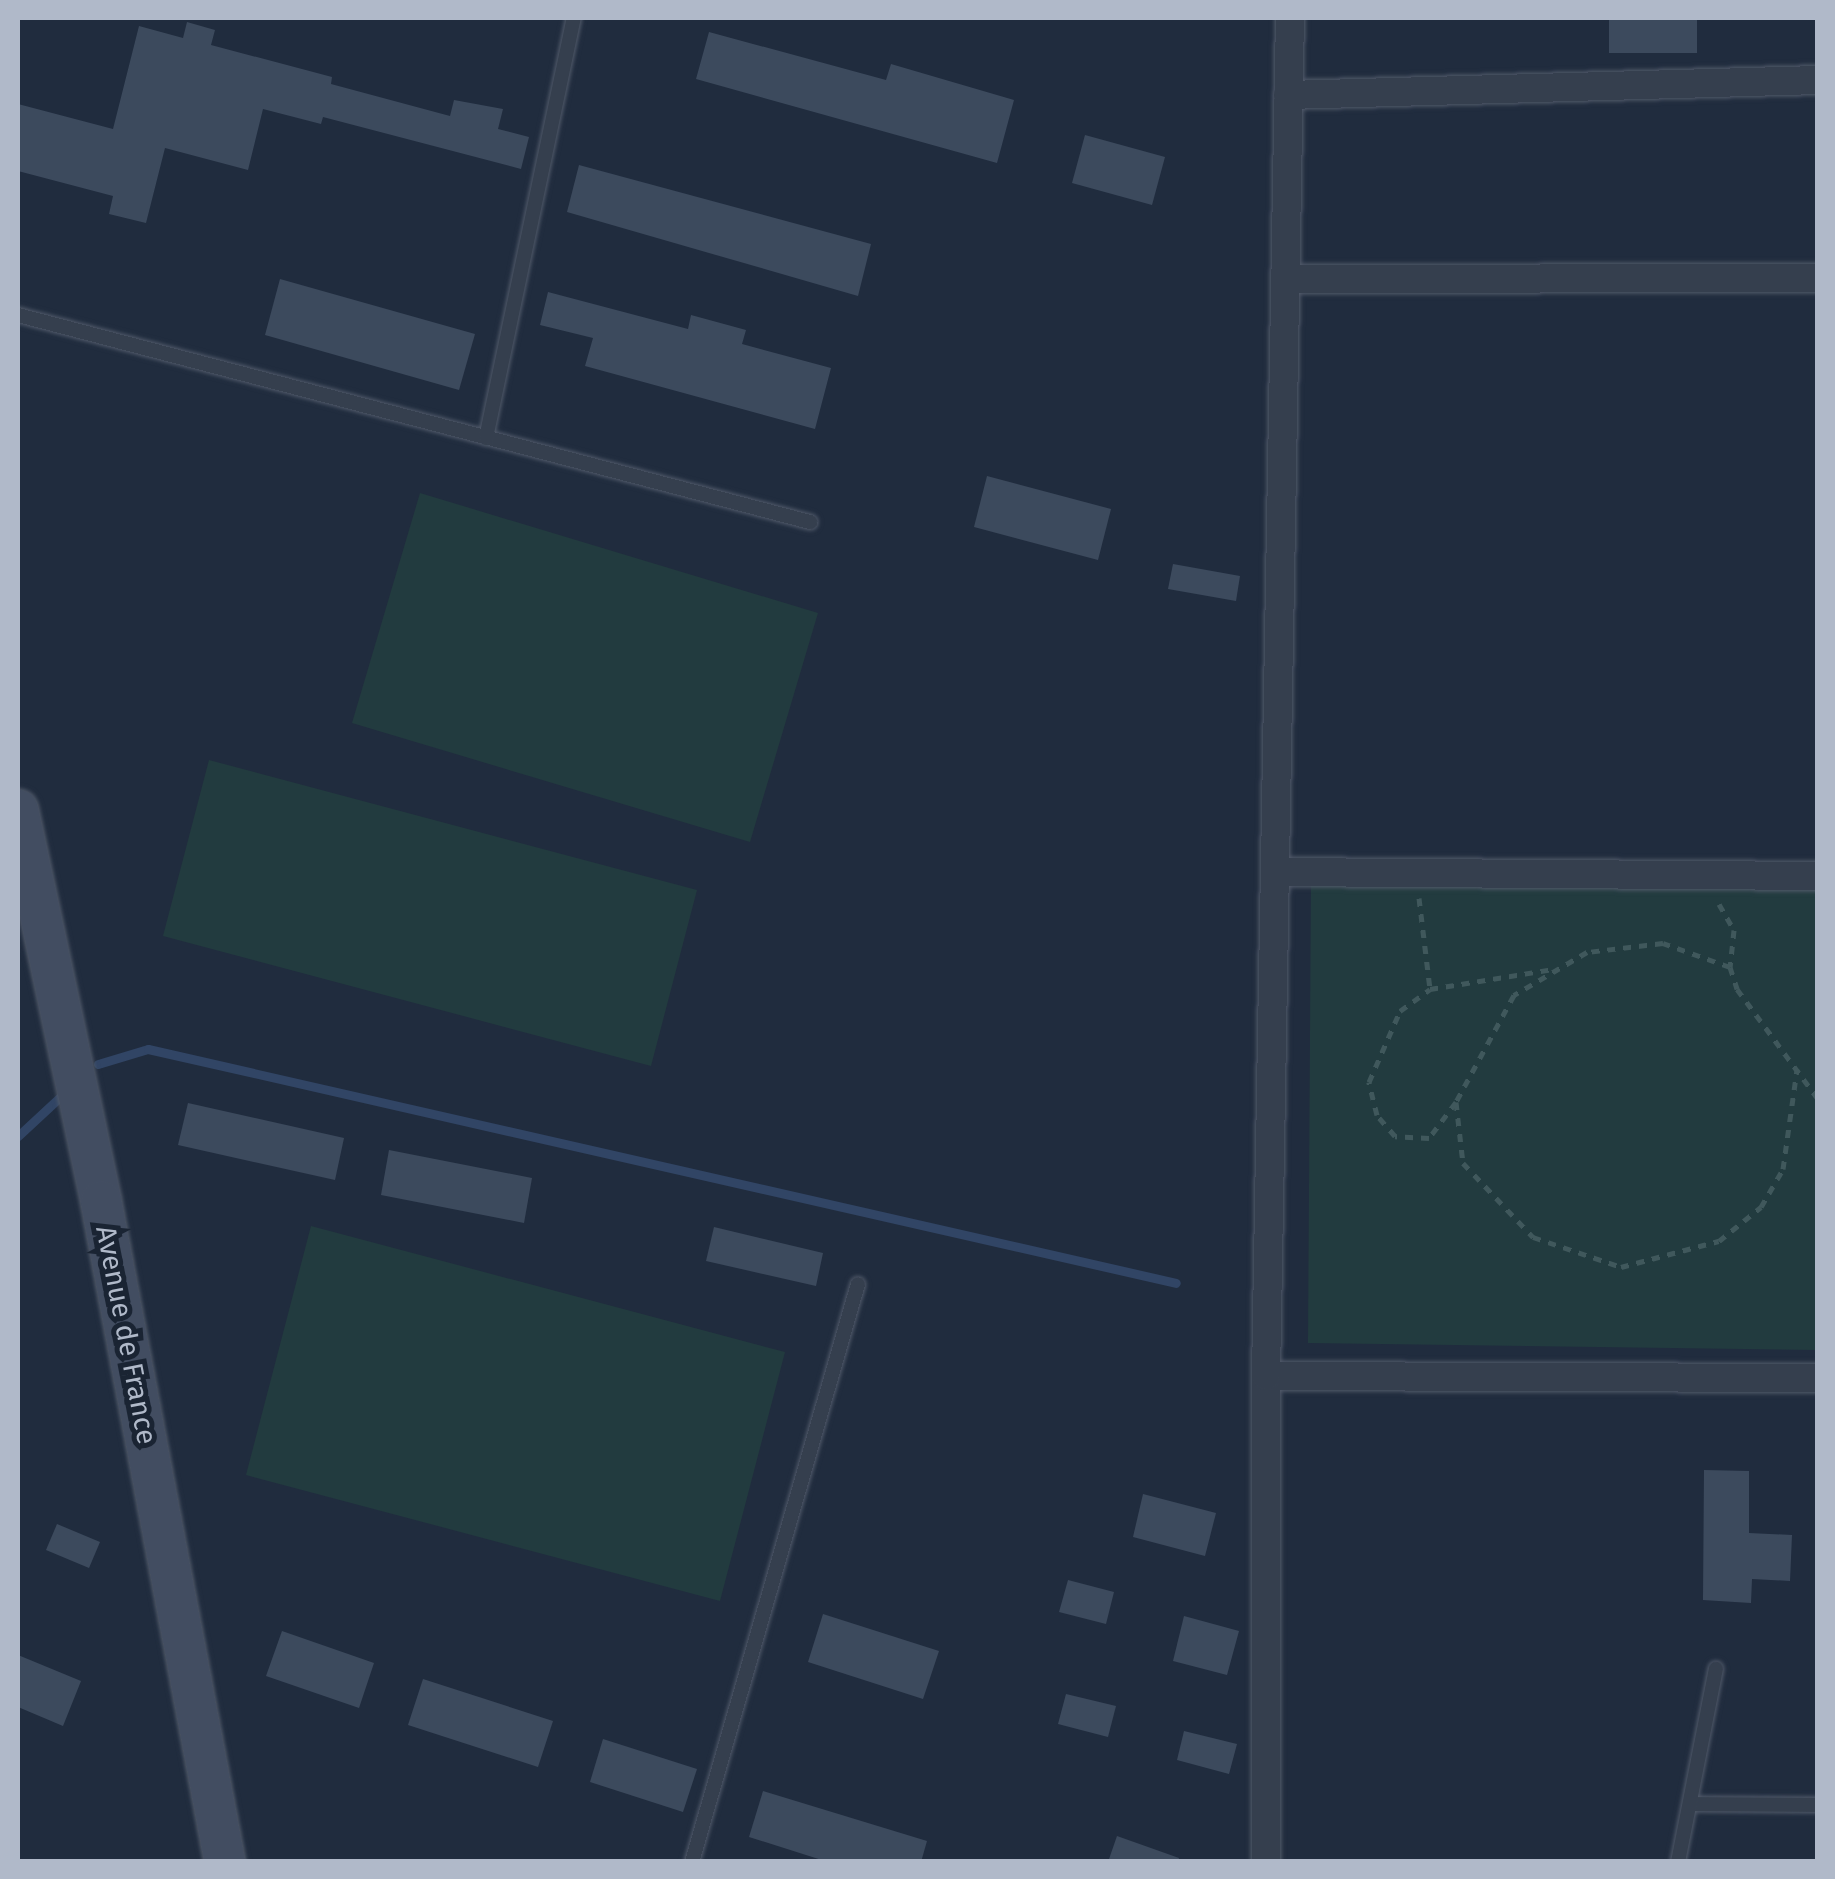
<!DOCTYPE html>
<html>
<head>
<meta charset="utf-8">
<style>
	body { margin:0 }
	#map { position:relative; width:1835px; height:1879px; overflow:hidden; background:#202c3e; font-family:"Fira Sans",sans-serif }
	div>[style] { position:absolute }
	.green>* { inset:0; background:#223b3f }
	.stream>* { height:9px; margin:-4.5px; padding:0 4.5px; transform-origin:4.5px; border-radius:4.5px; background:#314565 }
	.building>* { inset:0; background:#3c4a5d }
	.path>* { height:5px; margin-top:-2.5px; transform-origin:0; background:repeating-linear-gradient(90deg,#40585c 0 8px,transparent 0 16px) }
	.roads { filter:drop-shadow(0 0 2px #505969) drop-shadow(0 0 2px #505969) }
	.lane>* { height:14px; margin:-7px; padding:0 7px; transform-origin:7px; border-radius:7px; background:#353f4e }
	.street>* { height:28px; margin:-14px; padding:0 14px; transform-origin:14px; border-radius:14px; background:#353f4e }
	.secondary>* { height:40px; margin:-20px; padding:0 20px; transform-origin:20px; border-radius:20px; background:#424d61 }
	span { translate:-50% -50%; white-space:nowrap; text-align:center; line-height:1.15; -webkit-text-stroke:10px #1a2433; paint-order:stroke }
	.street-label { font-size:28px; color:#b0b9c9 }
	.frame { position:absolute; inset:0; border:20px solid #b0b9c9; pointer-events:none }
</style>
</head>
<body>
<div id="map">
	<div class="green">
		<i style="clip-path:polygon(420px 493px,818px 613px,750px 842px,352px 723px)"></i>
		<i style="clip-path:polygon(209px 760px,697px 890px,651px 1066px,163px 936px)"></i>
		<i style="clip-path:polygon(1311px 882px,1817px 889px,1817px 1350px,1308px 1343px)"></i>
		<i style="clip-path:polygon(311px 1226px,785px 1352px,720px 1601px,246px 1475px)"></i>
	</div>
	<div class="stream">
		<i style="left:98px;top:1064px;width:52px;rotate:-16.7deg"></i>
		<i style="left:148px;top:1049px;width:1054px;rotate:12.82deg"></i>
		<i style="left:18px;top:1136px;width:57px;rotate:-42.9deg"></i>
	</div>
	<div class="building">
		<i style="clip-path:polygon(1609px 18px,1697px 18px,1697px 53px,1609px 53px)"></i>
		<i style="clip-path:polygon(187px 22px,215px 30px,211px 45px,332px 77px,331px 84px,450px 116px,454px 100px,503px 109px,498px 129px,529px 137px,521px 169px,323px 117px,321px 124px,263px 109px,248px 170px,165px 148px,146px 223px,109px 214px,113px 196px,18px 171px,18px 104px,113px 129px,139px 26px,183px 38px)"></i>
		<i style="clip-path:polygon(709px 32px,886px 80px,891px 64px,1014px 100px,997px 163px,696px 79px)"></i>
		<i style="clip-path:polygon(1085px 135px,1165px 157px,1152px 205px,1072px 183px)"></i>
		<i style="clip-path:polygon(579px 165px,871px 244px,858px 296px,567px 212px)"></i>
		<i style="clip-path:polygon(280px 279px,475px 334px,459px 390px,265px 335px)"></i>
		<i style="clip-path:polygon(548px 292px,688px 329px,691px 315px,746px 330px,742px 344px,831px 368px,815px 429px,585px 366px,593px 338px,540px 325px)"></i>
		<i style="clip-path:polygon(987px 476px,1111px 509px,1098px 560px,974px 527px)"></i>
		<i style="clip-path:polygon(1173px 564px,1240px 576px,1236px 601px,1168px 589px)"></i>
		<i style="clip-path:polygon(188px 1103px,344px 1138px,335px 1180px,178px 1145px)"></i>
		<i style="clip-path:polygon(389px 1150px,532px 1178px,524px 1223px,381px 1195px)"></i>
		<i style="clip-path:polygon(714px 1227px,823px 1253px,816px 1286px,706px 1261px)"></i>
		<i style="clip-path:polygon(1704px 1470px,1749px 1471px,1749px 1533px,1792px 1535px,1790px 1581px,1752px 1579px,1751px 1603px,1703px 1600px)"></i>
		<i style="clip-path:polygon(1143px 1494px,1216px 1513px,1205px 1556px,1133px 1537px)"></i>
		<i style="clip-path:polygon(57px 1524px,100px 1542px,89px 1568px,46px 1550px)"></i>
		<i style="clip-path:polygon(1068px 1580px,1114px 1592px,1106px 1624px,1059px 1612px)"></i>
		<i style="clip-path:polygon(823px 1614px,939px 1651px,923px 1699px,808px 1662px)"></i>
		<i style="clip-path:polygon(1184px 1616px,1239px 1631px,1227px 1675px,1173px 1661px)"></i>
		<i style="clip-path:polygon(282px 1631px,374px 1663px,359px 1708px,266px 1676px)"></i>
		<i style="clip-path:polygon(18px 1655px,81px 1681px,63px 1726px,18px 1707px)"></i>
		<i style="clip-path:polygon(423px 1679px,553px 1721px,538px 1767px,408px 1725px)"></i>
		<i style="clip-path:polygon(1066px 1694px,1116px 1706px,1108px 1737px,1058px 1724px)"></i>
		<i style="clip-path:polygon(1184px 1731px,1237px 1744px,1229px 1774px,1177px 1760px)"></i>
		<i style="clip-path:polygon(603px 1739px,697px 1769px,683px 1812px,590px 1782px)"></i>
		<i style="clip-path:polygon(763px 1791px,927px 1841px,921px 1862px,828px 1862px,749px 1837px)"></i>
		<i style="clip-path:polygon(1117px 1836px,1179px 1858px,1178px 1862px,1108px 1862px)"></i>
	</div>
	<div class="path">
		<i style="left:1419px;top:898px;width:92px;rotate:83.1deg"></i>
		<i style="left:1719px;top:904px;width:30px;rotate:60deg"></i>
		<i style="left:1734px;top:930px;width:37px;rotate:96deg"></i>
		<i style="left:1730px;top:967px;width:23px;rotate:72deg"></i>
		<i style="left:1737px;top:989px;width:137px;rotate:53.6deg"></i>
		<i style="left:1730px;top:967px;width:71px;rotate:-160.3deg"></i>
		<i style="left:1663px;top:943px;width:77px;rotate:173.2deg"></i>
		<i style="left:1587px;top:952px;width:85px;rotate:149.5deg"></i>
		<i style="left:1514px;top:995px;width:122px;rotate:118.5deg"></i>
		<i style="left:1456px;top:1102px;width:61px;rotate:83.5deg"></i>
		<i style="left:1463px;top:1163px;width:102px;rotate:46.6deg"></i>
		<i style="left:1533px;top:1237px;width:93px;rotate:18.8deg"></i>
		<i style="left:1621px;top:1267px;width:101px;rotate:-14.9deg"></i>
		<i style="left:1719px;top:1241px;width:54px;rotate:-39deg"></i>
		<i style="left:1761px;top:1207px;width:44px;rotate:-59.9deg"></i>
		<i style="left:1783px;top:1169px;width:101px;rotate:-82deg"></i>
		<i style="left:1456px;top:1102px;width:45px;rotate:126.9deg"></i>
		<i style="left:1429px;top:1138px;width:34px;rotate:-177deg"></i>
		<i style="left:1395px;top:1136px;width:28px;rotate:-131deg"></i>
		<i style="left:1377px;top:1115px;width:34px;rotate:-104deg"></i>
		<i style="left:1369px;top:1082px;width:77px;rotate:-66.4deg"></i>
		<i style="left:1400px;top:1011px;width:37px;rotate:-36deg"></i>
		<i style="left:1430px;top:989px;width:126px;rotate:-9.2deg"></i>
	</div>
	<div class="roads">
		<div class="lane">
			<i style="left:18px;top:315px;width:819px;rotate:14.65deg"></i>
			<i style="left:486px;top:438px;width:429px;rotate:-78.2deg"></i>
			<i style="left:1690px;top:1804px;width:128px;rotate:0.4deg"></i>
			<i style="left:692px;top:1862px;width:601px;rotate:-73.98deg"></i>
			<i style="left:1678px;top:1862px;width:197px;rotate:-78.9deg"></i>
		</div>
		<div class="street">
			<i style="left:1288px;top:95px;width:530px;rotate:-1.62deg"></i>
			<i style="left:1286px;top:279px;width:532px;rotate:-0.11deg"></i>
			<i style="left:1277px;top:872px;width:541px;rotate:0.42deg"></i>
			<i style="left:1266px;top:1376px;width:552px;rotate:0.21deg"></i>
			<i style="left:1266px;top:1862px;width:486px;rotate:-90deg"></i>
			<i style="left:1266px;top:1376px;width:1358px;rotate:-88.99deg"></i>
		</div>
		<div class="secondary">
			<i style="left:18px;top:810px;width:400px;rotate:78deg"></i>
			<i style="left:101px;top:1201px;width:673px;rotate:79.38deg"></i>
		</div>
	</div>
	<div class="street-label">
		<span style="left:126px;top:1335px;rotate:79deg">Avenue de France</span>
	</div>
	<div class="frame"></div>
</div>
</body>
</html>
